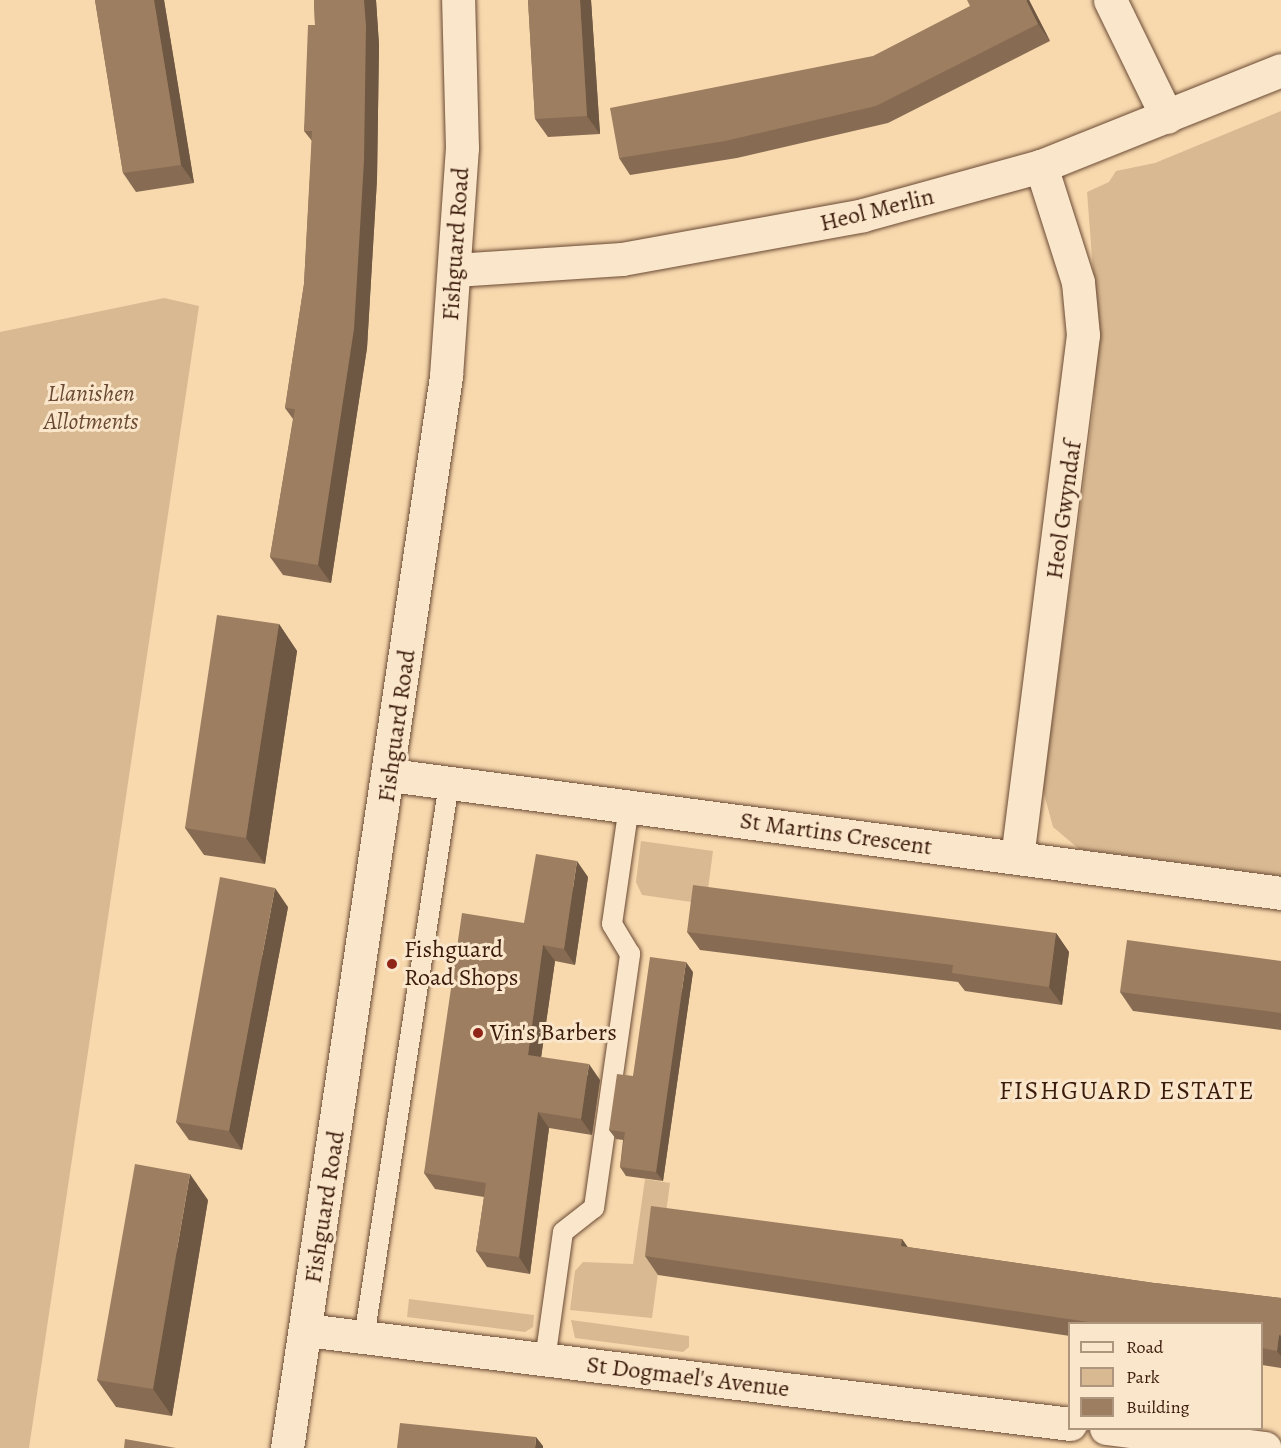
<!DOCTYPE html>
<html>
<head>
<meta charset="utf-8">
<style>
	body { margin:0 }
	#map { position:relative; width:1281px; height:1448px; overflow:hidden; background:#f8d9ae; font-family:Alegreya,serif }
	div>[style] { position:absolute }
	.green>* { inset:0; background:#d8b992 }
	.roads { filter:drop-shadow(0 0 2px #6a4a34) drop-shadow(0 0 2px #6a4a34) }
	.lane>* { height:20px; margin:-10px; padding:0 10px; transform-origin:10px; border-radius:10px; background:#fae6ca }
	.street>* { height:33px; margin:-16.5px; padding:0 16.5px; transform-origin:16.5px; border-radius:16.5px; background:#fae6ca }
	.wall>* { inset:0; background:#876c53 }
	.shaded-wall>* { inset:0; background:#6e5843 }
	.building>* { inset:0; background:#9d7e60 }
	.dots>* { width:16px; height:16px; translate:-50% -50%; box-sizing:border-box; border:3px solid #fae6ca; border-radius:50% }
	span { translate:-50% -50%; white-space:nowrap; text-align:center; line-height:1.15; -webkit-text-stroke:6px #fae6ca; paint-order:stroke }
	.street-label { font-size:24px; color:#3b1b0c }
	.park-label { font-size:24px; color:#6a4a34; font-style:italic }
	.poi-label { font-size:24px; color:#3b1b0c }
	.left { translate:0 -50%; text-align:left }
	.neighbourhood-label { font-size:26px; color:#3b1b0c; letter-spacing:1.5px }
	.legend { position:absolute; left:1068px; top:1322px; width:195px; height:108px; box-sizing:border-box; background:#fae6ca; border:2px solid #ae957e; margin:0; padding:8px 10px; list-style:none; font-size:18px; color:#3b1b0c }
	.legend li { display:flex; align-items:center; gap:12px; height:30px }
	.legend b { width:30px; border:2px solid #ae957e }
</style>
</head>
<body>
<div id="map">
	<div class="green">
		<i style="clip-path:polygon(1281px 111px,1281px 876px,1079px 849px,1053px 827px,1043px 790px,1093px 413px,1098px 335px,1087px 192px,1109px 182px,1116px 171px,1155px 163px)"></i>
		<i style="clip-path:polygon(164px 298px,199px 306px,29px 1448px,0 1448px,0 332px)"></i>
		<i style="clip-path:polygon(641px 841px,713px 851px,706px 904px,642px 895px,636px 882px)"></i>
		<i style="clip-path:polygon(645px 1179px,670px 1183px,652px 1318px,570px 1310px,575px 1271px,583px 1262px,633px 1264px)"></i>
		<i style="clip-path:polygon(409px 1299px,534px 1315px,533px 1327px,525px 1332px,407px 1317px)"></i>
		<i style="clip-path:polygon(571px 1320px,689px 1336px,689px 1347px,683px 1352px,575px 1338px)"></i>
	</div>
	<div class="roads">
		<div class="lane">
			<i style="left:364px;top:1338px;width:561px;rotate:-81.29deg"></i>
			<i style="left:545px;top:1360px;width:129px;rotate:-82deg"></i>
			<i style="left:563px;top:1232px;width:39px;rotate:-38deg"></i>
			<i style="left:594px;top:1208px;width:257px;rotate:-81.9deg"></i>
			<i style="left:630px;top:954px;width:35px;rotate:-121deg"></i>
			<i style="left:612px;top:924px;width:119px;rotate:-81.8deg"></i>
		</div>
		<div class="street">
			<i style="left:1110px;top:0;width:130px;rotate:64deg"></i>
			<i style="left:455px;top:270px;width:167px;rotate:-3.8deg"></i>
			<i style="left:622px;top:259px;width:245px;rotate:-10.3deg"></i>
			<i style="left:863px;top:215px;width:185px;rotate:-15.4deg"></i>
			<i style="left:1041px;top:166px;width:258px;rotate:-21.8deg"></i>
			<i style="left:390px;top:775px;width:899px;rotate:7.54deg"></i>
			<i style="left:1017px;top:858px;width:527px;rotate:-82.81deg"></i>
			<i style="left:1083px;top:335px;width:53px;rotate:-95.4deg"></i>
			<i style="left:1078px;top:282px;width:122px;rotate:-107.7deg"></i>
			<i style="left:306px;top:1330px;width:770px;rotate:7.01deg"></i>
			<i style="left:1106px;top:1428px;width:160px;rotate:7.2deg"></i>
			<i style="left:287px;top:1448px;width:1084px;rotate:-81.56deg"></i>
			<i style="left:446px;top:376px;width:229px;rotate:-86deg"></i>
			<i style="left:462px;top:148px;width:148px;rotate:-91.5deg"></i>
		</div>
	</div>
	<div class="wall">
		<i style="clip-path:polygon(95px 0,164px 0,194px 183px,136px 192px,123px 173px)"></i>
		<i style="clip-path:polygon(314px 0,376px 0,379px 45px,377px 179px,367px 348px,331px 583px,283px 575px,270px 557px,293px 419px,285px 408px,304px 284px,312px 141px,304px 131px,315px 25px)"></i>
		<i style="clip-path:polygon(528px 0,591px 0,600px 134px,548px 137px,535px 119px)"></i>
		<i style="clip-path:polygon(1029px 0,1050px 41px,888px 123px,737px 158px,630px 175px,619px 158px)"></i>
		<i style="clip-path:polygon(279px 624px,297px 651px,265px 864px,204px 855px,185px 828px)"></i>
		<i style="clip-path:polygon(588px 877px,575px 965px,555px 961px,541px 1057px,600px 1080px,592px 1135px,549px 1128px,530px 1274px,487px 1267px,476px 1251px,484px 1197px,435px 1189px,424px 1173px,524px 923px)"></i>
		<i style="clip-path:polygon(288px 907px,242px 1150px,189px 1140px,176px 1122px)"></i>
		<i style="clip-path:polygon(687px 932px,1056px 933px,1069px 952px,1062px 1005px,965px 991px,958px 982px,700px 950px)"></i>
		<i style="clip-path:polygon(1281px 961px,1281px 1030px,1133px 1011px,1120px 992px)"></i>
		<i style="clip-path:polygon(693px 972px,663px 1181px,626px 1176px,620px 1167px,623px 1140px,616px 1139px,609px 1130px,633px 1076px)"></i>
		<i style="clip-path:polygon(208px 1200px,172px 1416px,116px 1407px,97px 1380px)"></i>
		<i style="clip-path:polygon(902px 1239px,907px 1247px,1154px 1283px,1281px 1298px,1281px 1368px,1262px 1365px,1262px 1323px,1070px 1323px,1070px 1336px,658px 1275px,645px 1256px)"></i>
	</div>
	<div class="shaded-wall">
		<i style="clip-path:polygon(154px 0,164px 0,194px 183px,181px 165px)"></i>
		<i style="clip-path:polygon(364px 0,376px 0,379px 45px,377px 179px,367px 348px,331px 583px,318px 565px)"></i>
		<i style="clip-path:polygon(580px 0,591px 0,600px 134px,587px 116px)"></i>
		<i style="clip-path:polygon(1026px 0,1029px 0,1050px 41px,1038px 24px)"></i>
		<i style="clip-path:polygon(279px 624px,297px 651px,265px 864px,246px 838px)"></i>
		<i style="clip-path:polygon(577px 861px,588px 877px,575px 965px,564px 949px)"></i>
		<i style="clip-path:polygon(275px 888px,288px 907px,242px 1150px,229px 1131px)"></i>
		<i style="clip-path:polygon(1056px 933px,1069px 952px,1062px 1005px,1049px 987px)"></i>
		<i style="clip-path:polygon(543px 945px,555px 961px,539px 1072px,528px 1055px)"></i>
		<i style="clip-path:polygon(686px 962px,693px 972px,663px 1181px,656px 1172px)"></i>
		<i style="clip-path:polygon(589px 1064px,600px 1080px,592px 1135px,581px 1119px)"></i>
		<i style="clip-path:polygon(538px 1112px,549px 1128px,530px 1274px,519px 1257px)"></i>
		<i style="clip-path:polygon(190px 1174px,208px 1200px,172px 1416px,153px 1389px)"></i>
		<i style="clip-path:polygon(902px 1239px,915px 1257px,901px 1246px)"></i>
		<i style="clip-path:polygon(1279px 1335px,1281px 1337px,1281px 1356px,1277px 1351px)"></i>
		<i style="clip-path:polygon(536px 1437px,543px 1446px,543px 1448px,535px 1448px)"></i>
	</div>
	<div class="building">
		<i style="clip-path:polygon(95px 0,154px 0,181px 165px,123px 173px)"></i>
		<i style="clip-path:polygon(314px 0,364px 0,366px 26px,364px 161px,354px 329px,318px 565px,270px 557px,295px 409px,285px 408px,304px 284px,312px 131px,304px 131px,308px 25px,315px 25px)"></i>
		<i style="clip-path:polygon(528px 0,580px 0,587px 116px,535px 119px)"></i>
		<i style="clip-path:polygon(967px 0,1026px 0,1038px 24px,876px 106px,725px 141px,619px 158px,610px 108px,873px 56px,970px 6px)"></i>
		<i style="clip-path:polygon(217px 615px,279px 624px,246px 838px,185px 828px)"></i>
		<i style="clip-path:polygon(536px 854px,577px 861px,564px 949px,543px 945px,528px 1055px,589px 1064px,581px 1119px,538px 1112px,519px 1257px,476px 1251px,486px 1183px,424px 1173px,462px 913px,524px 923px)"></i>
		<i style="clip-path:polygon(220px 877px,275px 888px,229px 1131px,176px 1122px)"></i>
		<i style="clip-path:polygon(693px 885px,1056px 933px,1049px 987px,952px 973px,953px 965px,687px 932px)"></i>
		<i style="clip-path:polygon(1127px 940px,1281px 961px,1281px 1013px,1120px 992px)"></i>
		<i style="clip-path:polygon(650px 957px,686px 962px,656px 1172px,620px 1167px,625px 1132px,609px 1130px,617px 1074px,633px 1076px)"></i>
		<i style="clip-path:polygon(135px 1164px,190px 1174px,153px 1389px,97px 1380px)"></i>
		<i style="clip-path:polygon(651px 1206px,902px 1239px,901px 1246px,1154px 1283px,1281px 1298px,1281px 1335px,1279px 1335px,1277px 1351px,1262px 1348px,1262px 1323px,1095px 1323px,645px 1256px)"></i>
		<i style="clip-path:polygon(400px 1423px,536px 1437px,535px 1448px,397px 1448px)"></i>
		<i style="clip-path:polygon(125px 1439px,176px 1448px,124px 1448px)"></i>
	</div>
	<div class="dots">
		<i style="left:392px;top:964px;background:#8f2418"></i>
		<i style="left:478px;top:1033px;background:#8f2418"></i>
	</div>
	<div class="street-label">
		<span style="left:877px;top:210px;rotate:-14deg">Heol Merlin</span>
		<span style="left:456px;top:244px;rotate:-86deg">Fishguard Road</span>
		<span style="left:1064px;top:510px;rotate:-82deg">Heol Gwyndaf</span>
		<span style="left:397px;top:726px;rotate:-82deg">Fishguard Road</span>
		<span style="left:836px;top:834px;rotate:8deg">St Martins Crescent</span>
		<span style="left:325px;top:1207px;rotate:-81deg">Fishguard Road</span>
		<span style="left:688px;top:1377px;rotate:7deg">St Dogmael's Avenue</span>
	</div>
	<div class="park-label">
		<span style="left:91px;top:408px">Llanishen<br>Allotments</span>
	</div>
	<div class="poi-label">
		<span class="left" style="left:404px;top:964px">Fishguard<br>Road Shops</span>
		<span class="left" style="left:490px;top:1033px">Vin's Barbers</span>
	</div>
	<div class="neighbourhood-label">
		<span style="left:1127px;top:1091px">FISHGUARD ESTATE</span>
	</div>
	<ul class="legend">
	<li><b style="height:8px;background:#fae6ca"></b>Road</li>
	<li><b style="height:16px;background:#d8b992"></b>Park</li>
	<li><b style="height:16px;background:#9d7e60"></b>Building</li>
	</ul>
</div>
</body>
</html>
